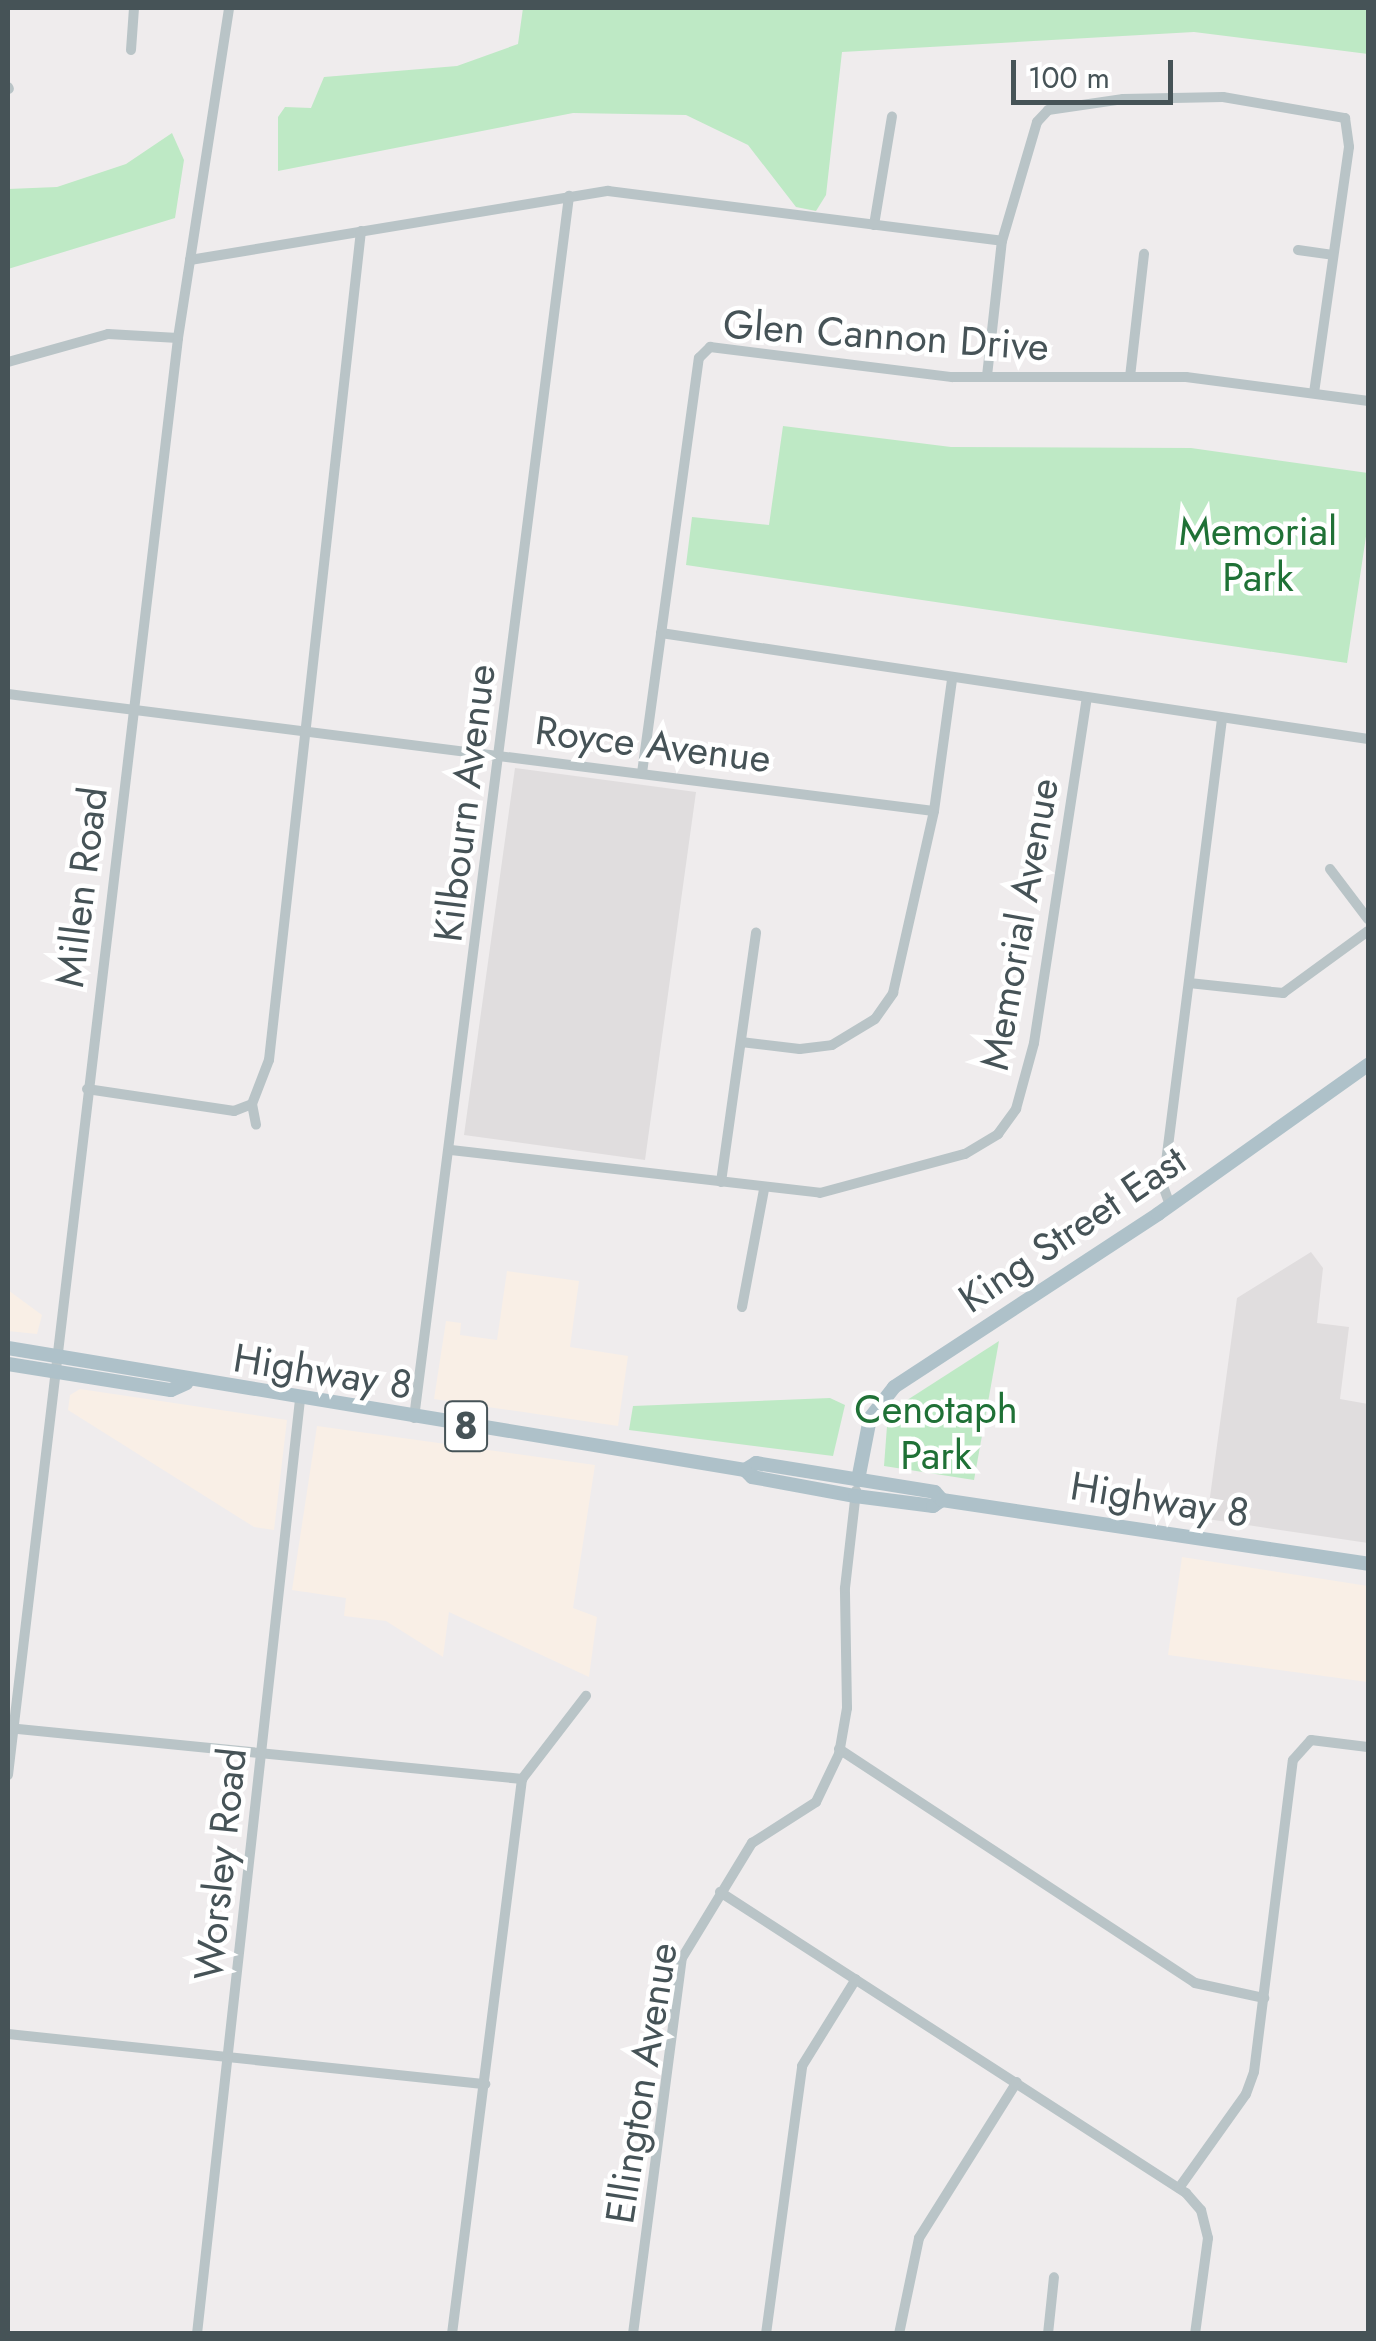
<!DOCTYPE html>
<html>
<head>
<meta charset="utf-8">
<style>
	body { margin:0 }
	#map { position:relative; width:1376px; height:2341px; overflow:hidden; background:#efeced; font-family:Jost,sans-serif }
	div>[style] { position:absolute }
	.commercial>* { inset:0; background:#f9efe6 }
	.education>* { inset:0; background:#e0ddde }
	.green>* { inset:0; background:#bee9c5 }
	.minor>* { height:10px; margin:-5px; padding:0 5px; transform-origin:5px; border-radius:5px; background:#b9c4c7 }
	.major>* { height:14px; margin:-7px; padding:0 7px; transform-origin:7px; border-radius:7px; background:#aec1c9 }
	span { translate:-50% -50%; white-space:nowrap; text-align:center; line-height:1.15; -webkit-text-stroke:9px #fff; paint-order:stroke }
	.shield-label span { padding:2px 8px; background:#fff; border:2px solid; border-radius:8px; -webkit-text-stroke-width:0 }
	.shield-label { font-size:38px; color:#465357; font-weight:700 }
	.street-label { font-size:40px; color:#465357 }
	.park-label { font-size:40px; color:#1f7136 }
	.frame { position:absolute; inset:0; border:10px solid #465357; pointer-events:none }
	.scale { position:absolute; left:1011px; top:60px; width:162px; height:45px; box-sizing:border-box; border:5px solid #465357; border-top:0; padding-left:12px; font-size:30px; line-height:35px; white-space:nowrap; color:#465357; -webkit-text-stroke:8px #fff; paint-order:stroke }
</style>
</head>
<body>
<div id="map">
	<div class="commercial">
		<i style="clip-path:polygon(507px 1271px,579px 1281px,570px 1347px,628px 1356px,618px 1426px,434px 1399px,446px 1321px,461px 1323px,460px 1335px,497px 1340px)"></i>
		<i style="clip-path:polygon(8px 1290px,42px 1315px,37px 1334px,8px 1331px)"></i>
		<i style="clip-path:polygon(80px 1389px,287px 1420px,274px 1530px,254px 1527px,68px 1410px,70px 1395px)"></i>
		<i style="clip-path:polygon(317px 1426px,595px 1465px,573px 1608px,597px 1617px,589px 1677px,449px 1612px,443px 1657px,386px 1621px,344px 1616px,346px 1598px,292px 1590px)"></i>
		<i style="clip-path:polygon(1182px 1557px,1368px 1586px,1368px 1682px,1168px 1655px)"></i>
	</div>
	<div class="education">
		<i style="clip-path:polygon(515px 768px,696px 792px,645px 1160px,464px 1135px)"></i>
		<i style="clip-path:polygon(1311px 1252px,1323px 1268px,1317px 1323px,1349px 1327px,1340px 1399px,1368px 1404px,1368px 1543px,1207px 1519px,1237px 1298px)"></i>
	</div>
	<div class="green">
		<i style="clip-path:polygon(523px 8px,1368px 8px,1368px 54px,1194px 32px,842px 52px,826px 195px,816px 211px,796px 207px,748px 145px,686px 115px,573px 113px,278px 171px,278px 117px,285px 107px,311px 108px,324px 77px,457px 66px,518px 44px)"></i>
		<i style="clip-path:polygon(172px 133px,184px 160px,175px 218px,8px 269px,8px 189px,57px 187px,126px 164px)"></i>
		<i style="clip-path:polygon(783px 426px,951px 447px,1191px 448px,1368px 473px,1368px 523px,1347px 663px,686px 565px,692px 517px,769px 525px)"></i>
		<i style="clip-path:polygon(999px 1341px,974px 1480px,884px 1466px,887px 1426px,901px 1404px)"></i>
		<i style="clip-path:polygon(830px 1398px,845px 1405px,833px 1456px,629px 1430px,633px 1406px)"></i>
	</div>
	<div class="minor">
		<i style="left:131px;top:50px;width:42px;rotate:-85.9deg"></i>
		<i style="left:8px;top:87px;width:2px;rotate:63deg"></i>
		<i style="left:874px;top:225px;width:110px;rotate:-80.6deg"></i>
		<i style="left:1298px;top:250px;width:35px;rotate:8deg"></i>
		<i style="left:190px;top:260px;width:424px;rotate:-9.4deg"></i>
		<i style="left:608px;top:191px;width:397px;rotate:7.2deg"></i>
		<i style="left:8px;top:362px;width:104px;rotate:-15.6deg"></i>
		<i style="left:108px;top:334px;width:70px;rotate:3.3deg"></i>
		<i style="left:987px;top:376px;width:136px;rotate:-83.7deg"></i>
		<i style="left:1002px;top:241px;width:124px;rotate:-73.6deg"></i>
		<i style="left:1037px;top:122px;width:16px;rotate:-47deg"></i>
		<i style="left:1048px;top:110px;width:76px;rotate:-8.3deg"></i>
		<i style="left:1123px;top:99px;width:100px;rotate:-1.1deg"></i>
		<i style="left:1223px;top:97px;width:124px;rotate:9.8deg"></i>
		<i style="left:1345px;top:118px;width:29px;rotate:82deg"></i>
		<i style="left:1349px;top:147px;width:248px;rotate:98.1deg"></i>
		<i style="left:1130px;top:377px;width:124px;rotate:-83.5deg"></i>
		<i style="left:661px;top:633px;width:715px;rotate:8.53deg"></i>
		<i style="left:8px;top:694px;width:933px;rotate:7.2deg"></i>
		<i style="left:642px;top:773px;width:419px;rotate:-82.2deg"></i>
		<i style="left:699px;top:358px;width:16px;rotate:-45deg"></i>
		<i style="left:710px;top:347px;width:244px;rotate:7.1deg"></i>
		<i style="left:952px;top:377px;width:234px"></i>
		<i style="left:1186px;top:377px;width:184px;rotate:7.5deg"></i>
		<i style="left:1330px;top:869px;width:63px;rotate:52.8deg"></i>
		<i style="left:1189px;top:983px;width:95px;rotate:6.1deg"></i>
		<i style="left:1283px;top:993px;width:105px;rotate:-36.1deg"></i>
		<i style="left:741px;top:1042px;width:59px;rotate:6.8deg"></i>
		<i style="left:800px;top:1049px;width:32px;rotate:-7deg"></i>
		<i style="left:832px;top:1045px;width:50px;rotate:-31.2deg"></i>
		<i style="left:875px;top:1019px;width:32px;rotate:-55deg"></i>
		<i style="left:893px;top:993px;width:187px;rotate:-77.3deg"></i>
		<i style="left:934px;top:811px;width:132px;rotate:-82.2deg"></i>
		<i style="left:87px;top:1089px;width:149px;rotate:8.5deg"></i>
		<i style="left:234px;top:1111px;width:19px;rotate:-21deg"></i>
		<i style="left:252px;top:1104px;width:47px;rotate:-68.9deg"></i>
		<i style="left:269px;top:1060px;width:834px;rotate:-83.67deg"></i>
		<i style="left:252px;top:1104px;width:21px;rotate:79deg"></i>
		<i style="left:451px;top:1150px;width:371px;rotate:6.6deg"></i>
		<i style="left:820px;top:1193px;width:150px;rotate:-15.1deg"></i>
		<i style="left:965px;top:1154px;width:39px;rotate:-31deg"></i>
		<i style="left:998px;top:1134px;width:31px;rotate:-54deg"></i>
		<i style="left:1016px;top:1109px;width:68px;rotate:-74.7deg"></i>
		<i style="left:1034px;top:1043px;width:349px;rotate:-81.3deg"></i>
		<i style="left:721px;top:1182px;width:252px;rotate:-82deg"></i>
		<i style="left:1170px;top:1205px;width:20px;rotate:-110deg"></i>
		<i style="left:1163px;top:1186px;width:471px;rotate:-82.8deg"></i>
		<i style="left:742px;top:1307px;width:120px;rotate:-79.4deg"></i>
		<i style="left:414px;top:1418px;width:1232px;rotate:-82.77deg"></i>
		<i style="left:8px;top:1728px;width:517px;rotate:5.67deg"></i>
		<i style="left:839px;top:1749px;width:426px;rotate:33.3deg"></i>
		<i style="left:1195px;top:1983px;width:71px;rotate:12.3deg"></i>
		<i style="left:8px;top:1775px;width:1447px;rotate:-83.25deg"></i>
		<i style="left:178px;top:338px;width:334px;rotate:-81.2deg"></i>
		<i style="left:720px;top:1892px;width:555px;rotate:32.86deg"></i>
		<i style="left:1186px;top:2193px;width:23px;rotate:49deg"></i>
		<i style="left:1201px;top:2210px;width:29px;rotate:76deg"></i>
		<i style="left:1208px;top:2238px;width:97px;rotate:97.7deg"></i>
		<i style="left:8px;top:2034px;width:480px;rotate:6deg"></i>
		<i style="left:1179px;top:2188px;width:115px;rotate:-54.5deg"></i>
		<i style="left:1246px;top:2094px;width:23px;rotate:-70deg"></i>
		<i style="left:1254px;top:2072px;width:314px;rotate:-82.9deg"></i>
		<i style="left:1293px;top:1760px;width:27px;rotate:-48deg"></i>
		<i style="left:1311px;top:1740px;width:57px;rotate:7deg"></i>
		<i style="left:197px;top:2334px;width:940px;rotate:-83.71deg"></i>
		<i style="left:452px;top:2334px;width:559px;rotate:-82.81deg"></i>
		<i style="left:522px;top:1779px;width:105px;rotate:-52.4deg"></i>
		<i style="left:633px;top:2334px;width:379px;rotate:-82.6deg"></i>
		<i style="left:682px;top:1958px;width:135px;rotate:-58.7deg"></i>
		<i style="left:752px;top:1843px;width:76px;rotate:-32.6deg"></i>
		<i style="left:816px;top:1802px;width:53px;rotate:-64.4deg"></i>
		<i style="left:839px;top:1754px;width:47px;rotate:-80.1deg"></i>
		<i style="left:847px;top:1708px;width:120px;rotate:-91deg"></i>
		<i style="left:845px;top:1588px;width:98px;rotate:-83.5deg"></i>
		<i style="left:766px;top:2334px;width:270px;rotate:-82.3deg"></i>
		<i style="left:802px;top:2066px;width:102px;rotate:-58.2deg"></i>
		<i style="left:899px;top:2334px;width:98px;rotate:-78.2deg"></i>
		<i style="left:919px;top:2238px;width:184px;rotate:-57.9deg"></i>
		<i style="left:1048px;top:2334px;width:57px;rotate:-84deg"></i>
	</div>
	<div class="major">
		<i style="left:8px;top:1348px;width:747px;rotate:9.4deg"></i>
		<i style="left:745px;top:1470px;width:10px;rotate:45deg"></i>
		<i style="left:752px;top:1477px;width:105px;rotate:10.5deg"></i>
		<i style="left:855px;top:1496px;width:79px;rotate:7.3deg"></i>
		<i style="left:933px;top:1506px;width:11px;rotate:-34deg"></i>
		<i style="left:8px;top:1364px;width:165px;rotate:9.1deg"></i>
		<i style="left:171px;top:1390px;width:17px;rotate:-24deg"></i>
		<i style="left:745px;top:1470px;width:13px;rotate:-32deg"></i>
		<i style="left:756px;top:1463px;width:181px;rotate:9.2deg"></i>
		<i style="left:935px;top:1492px;width:11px;rotate:49deg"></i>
		<i style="left:942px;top:1500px;width:431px;rotate:8.5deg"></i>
		<i style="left:858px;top:1480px;width:63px;rotate:-79deg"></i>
		<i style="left:870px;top:1418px;width:39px;rotate:-52deg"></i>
		<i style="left:894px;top:1387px;width:316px;rotate:-33.2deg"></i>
		<i style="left:1158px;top:1214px;width:257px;rotate:-35.4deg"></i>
	</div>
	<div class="shield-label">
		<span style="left:466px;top:1426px">8</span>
	</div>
	<div class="street-label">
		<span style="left:886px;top:335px;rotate:4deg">Glen Cannon Drive</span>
		<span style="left:653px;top:744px;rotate:7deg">Royce Avenue</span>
		<span style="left:464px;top:803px;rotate:-83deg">Kilbourn Avenue</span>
		<span style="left:81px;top:887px;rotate:-83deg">Millen Road</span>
		<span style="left:1019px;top:924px;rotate:-80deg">Memorial Avenue</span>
		<span style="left:1072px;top:1229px;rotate:-34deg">King Street East</span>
		<span style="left:323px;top:1371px;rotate:9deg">Highway 8</span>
		<span style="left:1160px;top:1499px;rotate:9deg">Highway 8</span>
		<span style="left:220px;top:1864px;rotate:-84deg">Worsley Road</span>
		<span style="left:641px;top:2083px;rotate:-81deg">Ellington Avenue</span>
	</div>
	<div class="park-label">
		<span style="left:1258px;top:554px">Memorial<br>Park</span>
		<span style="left:936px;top:1432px">Cenotaph<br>Park</span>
	</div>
	<div class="frame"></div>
	<div class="scale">100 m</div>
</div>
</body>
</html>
